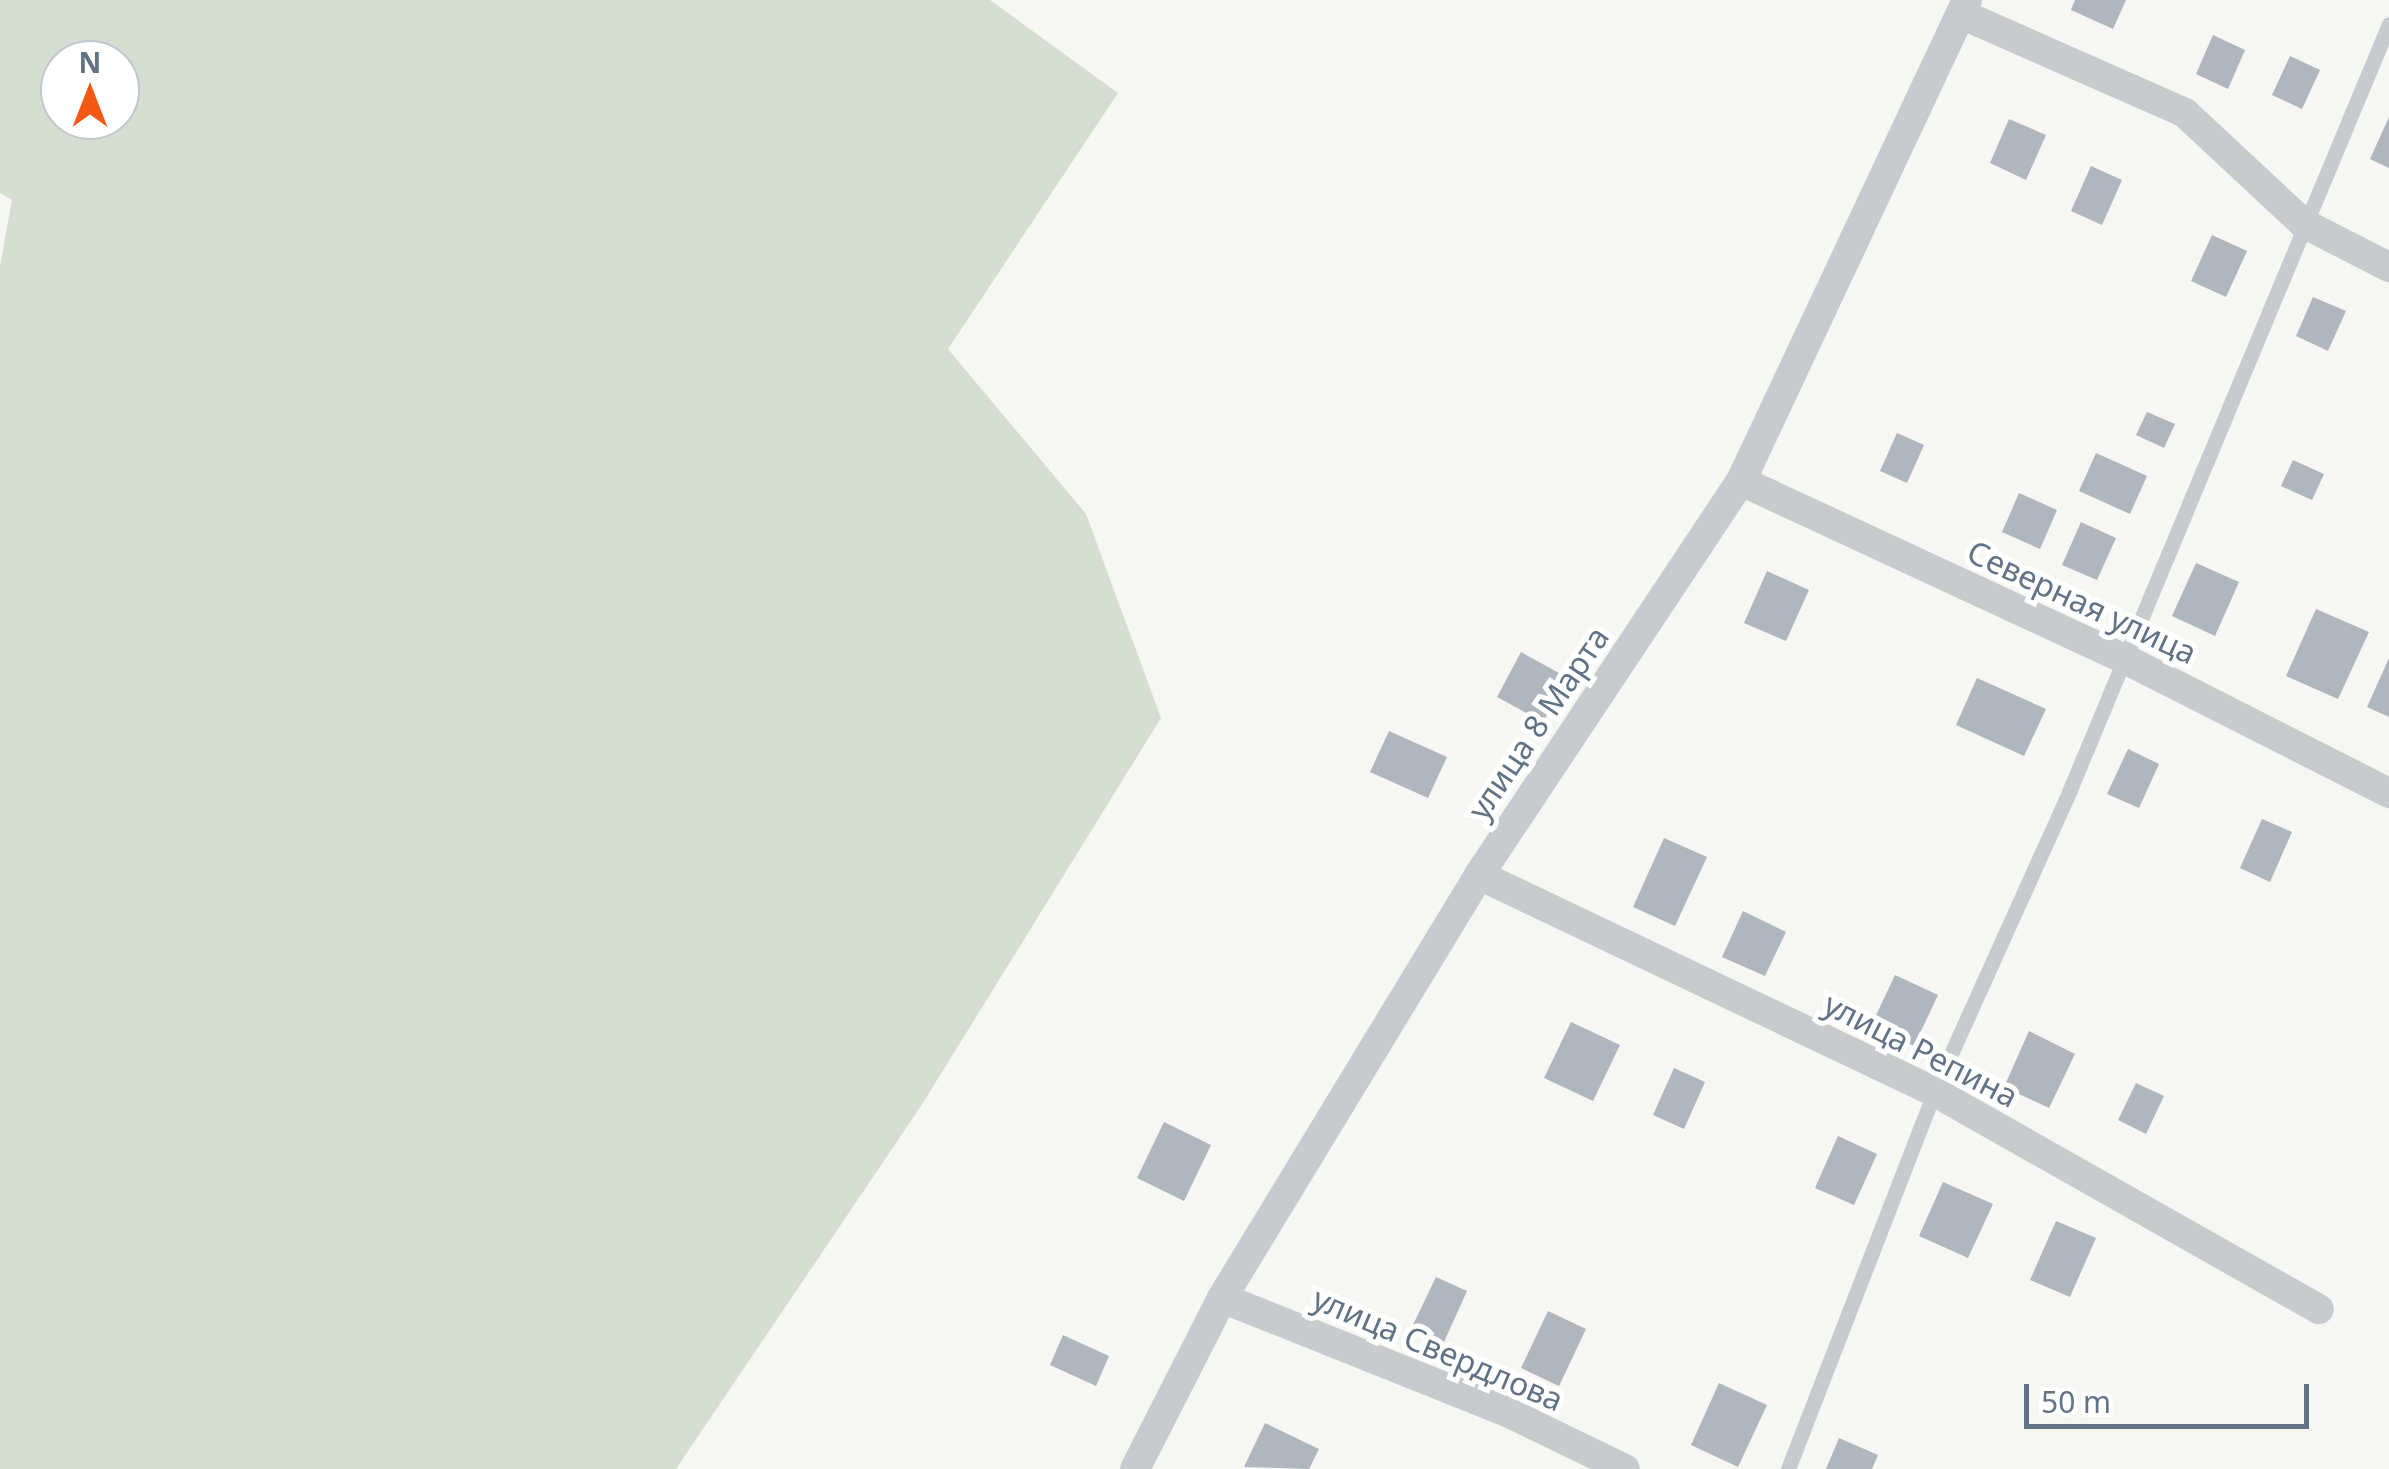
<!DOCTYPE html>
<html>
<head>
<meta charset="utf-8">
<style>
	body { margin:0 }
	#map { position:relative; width:2389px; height:1469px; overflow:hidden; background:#f6f6f2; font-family:"Noto Sans",sans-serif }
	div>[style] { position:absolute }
	.green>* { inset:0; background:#d6ded2 }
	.building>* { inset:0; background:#afb6bd }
	.lane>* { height:15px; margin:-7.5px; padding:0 7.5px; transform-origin:7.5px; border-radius:7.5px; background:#c8cbce }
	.street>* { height:30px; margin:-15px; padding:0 15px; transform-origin:15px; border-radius:15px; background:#c8cbce }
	span { translate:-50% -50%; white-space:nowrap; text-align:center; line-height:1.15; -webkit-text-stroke:10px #fff; paint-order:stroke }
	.street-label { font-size:32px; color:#627386 }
	.north { position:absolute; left:40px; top:40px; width:100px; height:100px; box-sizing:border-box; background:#fff; border:2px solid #c0c7cf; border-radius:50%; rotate:0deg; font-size:28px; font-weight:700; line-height:40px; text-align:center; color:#627386 }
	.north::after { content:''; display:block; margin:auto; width:35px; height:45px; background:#f35914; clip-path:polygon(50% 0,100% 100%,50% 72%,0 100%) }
	.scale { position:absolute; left:2024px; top:1384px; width:285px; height:45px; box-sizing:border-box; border:5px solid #627386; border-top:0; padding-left:12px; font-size:30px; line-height:35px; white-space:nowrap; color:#627386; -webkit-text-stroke:8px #fff; paint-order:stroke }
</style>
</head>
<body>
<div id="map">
	<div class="green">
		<i style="clip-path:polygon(evenodd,0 0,990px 0,1118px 93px,948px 349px,1086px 514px,1161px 718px,921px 1106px,676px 1469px,0 1469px,0 266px,12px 200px,0 193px,0 0,60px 60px,120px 60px,120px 120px,60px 120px,60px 60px)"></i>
	</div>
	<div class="building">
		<i style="clip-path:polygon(2075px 0,2126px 0,2113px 29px,2071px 10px)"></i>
		<i style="clip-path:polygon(2213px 35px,2245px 50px,2228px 89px,2196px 74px)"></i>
		<i style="clip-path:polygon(2290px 56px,2320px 70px,2302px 109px,2272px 95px)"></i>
		<i style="clip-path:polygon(2389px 117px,2389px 168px,2370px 159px)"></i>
		<i style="clip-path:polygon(2009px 119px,2046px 135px,2026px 180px,1990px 163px)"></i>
		<i style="clip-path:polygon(2091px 166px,2122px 180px,2102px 225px,2071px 211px)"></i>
		<i style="clip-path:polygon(2212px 235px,2247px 251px,2226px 297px,2191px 281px)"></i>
		<i style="clip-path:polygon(2313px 297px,2346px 311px,2328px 351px,2296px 336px)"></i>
		<i style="clip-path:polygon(2147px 412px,2175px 424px,2164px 448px,2136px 435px)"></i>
		<i style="clip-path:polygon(1897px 433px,1924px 445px,1907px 483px,1880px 471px)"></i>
		<i style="clip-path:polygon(2096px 453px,2147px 476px,2130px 514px,2079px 491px)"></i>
		<i style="clip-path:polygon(2293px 460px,2324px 474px,2312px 500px,2281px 486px)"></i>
		<i style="clip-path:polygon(2019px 493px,2057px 510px,2040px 549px,2002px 532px)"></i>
		<i style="clip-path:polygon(2081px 522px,2116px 538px,2097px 580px,2062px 565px)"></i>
		<i style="clip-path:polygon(2196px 563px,2239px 582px,2215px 636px,2172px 616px)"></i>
		<i style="clip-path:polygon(1767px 571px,1809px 590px,1786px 641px,1744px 623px)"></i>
		<i style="clip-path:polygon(2316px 609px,2369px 632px,2338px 699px,2286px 676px)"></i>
		<i style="clip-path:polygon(1521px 652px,1568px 678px,1543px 722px,1497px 697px)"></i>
		<i style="clip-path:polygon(2389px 658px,2389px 717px,2367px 707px)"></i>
		<i style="clip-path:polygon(1977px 678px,2046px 709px,2024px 756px,1956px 725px)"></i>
		<i style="clip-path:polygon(1389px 731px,1447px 757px,1428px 798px,1370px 772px)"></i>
		<i style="clip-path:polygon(2128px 749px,2159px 764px,2139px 808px,2107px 794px)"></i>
		<i style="clip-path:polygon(2262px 819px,2292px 832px,2270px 882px,2240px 868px)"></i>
		<i style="clip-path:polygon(1664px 838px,1707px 857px,1675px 926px,1633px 907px)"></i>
		<i style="clip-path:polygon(1743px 911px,1786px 932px,1765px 976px,1722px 957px)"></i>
		<i style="clip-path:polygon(1895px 975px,1938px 995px,1914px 1046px,1871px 1026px)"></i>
		<i style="clip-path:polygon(1571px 1022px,1620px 1045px,1593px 1101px,1544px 1078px)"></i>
		<i style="clip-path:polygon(2029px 1031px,2075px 1054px,2049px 1108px,2004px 1087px)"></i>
		<i style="clip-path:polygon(1674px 1068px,1705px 1082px,1684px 1129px,1653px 1115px)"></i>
		<i style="clip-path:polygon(2136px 1083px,2164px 1096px,2146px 1134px,2118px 1120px)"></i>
		<i style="clip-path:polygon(1164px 1122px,1211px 1145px,1184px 1201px,1137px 1178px)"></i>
		<i style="clip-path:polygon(1838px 1136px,1877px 1154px,1854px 1205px,1815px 1188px)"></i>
		<i style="clip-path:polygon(1943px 1182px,1993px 1204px,1968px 1258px,1919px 1236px)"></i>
		<i style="clip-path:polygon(2056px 1221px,2096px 1238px,2070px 1297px,2030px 1280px)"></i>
		<i style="clip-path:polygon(1436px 1277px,1467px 1291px,1444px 1342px,1412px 1327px)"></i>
		<i style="clip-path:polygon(1548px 1311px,1586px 1329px,1559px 1386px,1521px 1368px)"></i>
		<i style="clip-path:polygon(1063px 1335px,1109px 1356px,1096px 1386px,1050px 1365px)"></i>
		<i style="clip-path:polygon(1719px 1383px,1767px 1405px,1738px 1467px,1691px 1445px)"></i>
		<i style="clip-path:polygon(1265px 1423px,1319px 1449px,1309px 1469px,1244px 1467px)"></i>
		<i style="clip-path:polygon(1839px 1438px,1878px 1455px,1872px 1469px,1826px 1469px)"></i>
	</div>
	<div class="lane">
		<i style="left:1788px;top:1469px;width:410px;rotate:-68.8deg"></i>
		<i style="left:1936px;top:1087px;width:324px;rotate:-65.7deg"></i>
		<i style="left:2069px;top:792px;width:832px;rotate:-67.38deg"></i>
	</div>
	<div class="street">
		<i style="left:1961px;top:14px;width:245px;rotate:23.8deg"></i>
		<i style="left:2185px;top:113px;width:161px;rotate:43deg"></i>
		<i style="left:2303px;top:223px;width:97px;rotate:27.1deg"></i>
		<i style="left:1741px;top:481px;width:419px;rotate:24.9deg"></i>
		<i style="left:2121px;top:657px;width:301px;rotate:26.9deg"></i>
		<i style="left:1479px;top:875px;width:505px;rotate:25.45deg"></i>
		<i style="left:1935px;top:1092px;width:441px;rotate:29.5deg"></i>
		<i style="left:1222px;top:1298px;width:305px;rotate:21.8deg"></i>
		<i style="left:1505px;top:1411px;width:133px;rotate:25.8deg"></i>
		<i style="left:1135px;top:1469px;width:192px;rotate:-63deg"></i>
		<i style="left:1222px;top:1298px;width:495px;rotate:-58.7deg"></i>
		<i style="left:1479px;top:875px;width:473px;rotate:-56.4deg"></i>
		<i style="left:1741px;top:481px;width:531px;rotate:-64.83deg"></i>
	</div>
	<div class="street-label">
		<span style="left:2082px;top:602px;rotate:25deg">Северная улица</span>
		<span style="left:1538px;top:723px;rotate:-56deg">улица 8 Марта</span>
		<span style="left:1921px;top:1050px;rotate:27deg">улица Репина</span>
		<span style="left:1438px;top:1349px;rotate:23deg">улица Свердлова</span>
	</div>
	<div class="north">N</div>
	<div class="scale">50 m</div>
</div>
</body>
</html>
